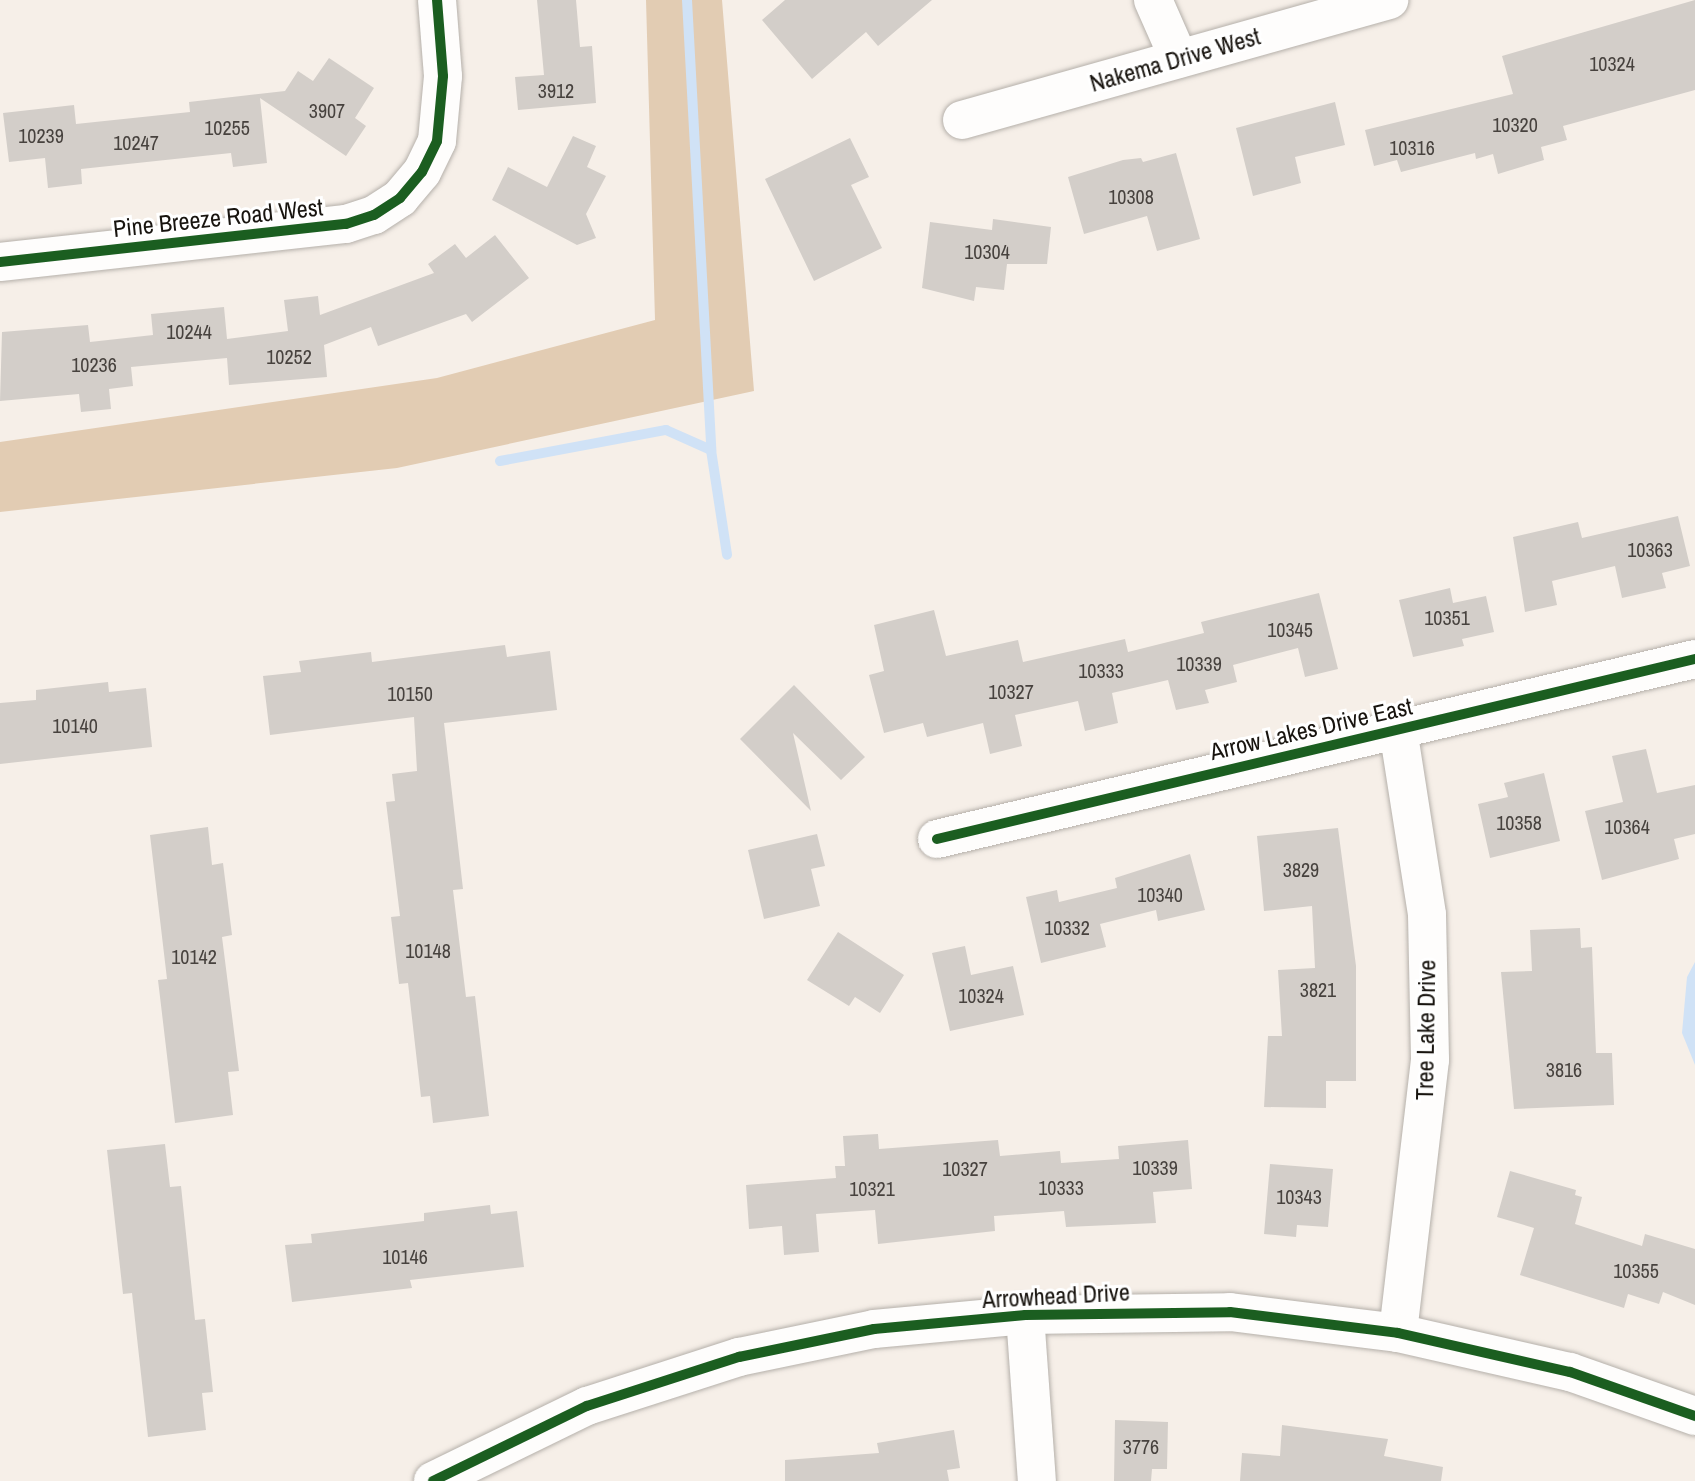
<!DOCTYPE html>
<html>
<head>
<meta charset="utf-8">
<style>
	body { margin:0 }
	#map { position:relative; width:1695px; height:1481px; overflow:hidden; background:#f6efe8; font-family:"Archivo Narrow",sans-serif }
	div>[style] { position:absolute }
	.forest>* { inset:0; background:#e2ccb3 }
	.water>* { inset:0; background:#d0e2f6 }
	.stream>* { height:10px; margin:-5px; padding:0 5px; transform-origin:5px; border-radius:5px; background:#d0e2f6 }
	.building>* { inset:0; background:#d3cec9 }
	.roads { filter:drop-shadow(0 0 2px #b5b0aa) drop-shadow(0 0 2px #b5b0aa) }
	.street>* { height:38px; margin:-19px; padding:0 19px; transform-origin:19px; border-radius:19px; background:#fefdfc }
	.cycleway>* { height:10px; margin:-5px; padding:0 5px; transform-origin:5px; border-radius:5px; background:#1b5e20 }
	span { translate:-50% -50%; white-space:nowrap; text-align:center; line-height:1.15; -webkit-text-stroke:6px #fff; paint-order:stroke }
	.number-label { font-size:20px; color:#47423e }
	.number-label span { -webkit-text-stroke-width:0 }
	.street-label { font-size:24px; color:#18140f }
</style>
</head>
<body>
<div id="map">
	<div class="forest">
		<i style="clip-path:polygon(646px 0,722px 0,754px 391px,397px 468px,0 512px,0 442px,437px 378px,655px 320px)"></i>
	</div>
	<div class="water">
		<i style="clip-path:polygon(1695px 962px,1695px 1065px,1682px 1033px,1687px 977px)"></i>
	</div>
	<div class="stream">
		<i style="left:687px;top:0;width:451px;rotate:86.9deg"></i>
		<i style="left:711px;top:450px;width:106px;rotate:81.3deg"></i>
		<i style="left:500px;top:461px;width:169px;rotate:-10.6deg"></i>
		<i style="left:666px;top:430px;width:49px;rotate:24deg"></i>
	</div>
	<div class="building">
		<i style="clip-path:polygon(537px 0,576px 0,580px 47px,592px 46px,596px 103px,518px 110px,515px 77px,544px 75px)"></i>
		<i style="clip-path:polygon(785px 0,932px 0,878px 46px,866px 32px,812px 79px,762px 20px)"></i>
		<i style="clip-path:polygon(1695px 0,1695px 90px,1563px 126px,1567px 140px,1541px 147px,1544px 160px,1498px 174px,1493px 154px,1476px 159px,1475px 153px,1401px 172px,1397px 160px,1374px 166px,1365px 130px,1513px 94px,1502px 56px)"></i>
		<i style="clip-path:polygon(329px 58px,374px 88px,355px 118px,366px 126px,346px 156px,260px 98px,267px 163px,233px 167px,231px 153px,81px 169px,82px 184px,48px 188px,45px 158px,9px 162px,3px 113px,74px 105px,76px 124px,190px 112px,189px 102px,285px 91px,298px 71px,313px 81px)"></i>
		<i style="clip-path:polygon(1335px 102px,1345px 145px,1295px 157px,1301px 183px,1253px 196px,1236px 128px)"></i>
		<i style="clip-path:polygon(573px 136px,596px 146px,587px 167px,606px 176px,586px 214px,596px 238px,577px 245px,492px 200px,508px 167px,547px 187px)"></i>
		<i style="clip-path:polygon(850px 138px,869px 177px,851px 185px,882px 248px,814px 281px,765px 179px)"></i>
		<i style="clip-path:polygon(1176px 153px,1200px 239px,1157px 251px,1147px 216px,1084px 234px,1068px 177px,1123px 160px,1141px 158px,1143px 162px)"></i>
		<i style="clip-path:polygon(993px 219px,1051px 227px,1047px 264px,1007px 264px,1004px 290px,976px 287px,974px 301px,922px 288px,930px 222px,992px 230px)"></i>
		<i style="clip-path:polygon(495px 235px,529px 278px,472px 322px,466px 314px,378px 346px,371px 327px,324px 345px,327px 377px,229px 385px,227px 358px,131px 367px,133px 386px,109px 389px,111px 409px,81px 412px,79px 394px,0 401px,2px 332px,88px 325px,90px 342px,153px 335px,151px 314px,224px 307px,227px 339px,288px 331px,284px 300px,318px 296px,320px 315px,434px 273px,428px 264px,455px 244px,466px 258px)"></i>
		<i style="clip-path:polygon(1678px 516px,1690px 566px,1662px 573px,1666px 588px,1622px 598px,1615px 566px,1552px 581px,1557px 605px,1525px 612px,1513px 537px,1578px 522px,1582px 538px)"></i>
		<i style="clip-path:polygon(1450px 588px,1453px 603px,1486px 596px,1494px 632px,1462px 639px,1464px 646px,1413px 657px,1399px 600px)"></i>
		<i style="clip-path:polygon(1319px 593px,1338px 669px,1305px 677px,1298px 648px,1233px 665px,1237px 682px,1205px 690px,1209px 703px,1176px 710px,1168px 680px,1112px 693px,1118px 723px,1085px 731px,1078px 701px,1015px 715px,1022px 746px,990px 754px,983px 723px,927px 737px,923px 723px,884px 733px,869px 675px,884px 671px,874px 625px,934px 610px,946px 656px,1018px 640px,1023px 662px,1125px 639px,1128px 652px,1204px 633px,1201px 622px)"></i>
		<i style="clip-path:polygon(505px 645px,507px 657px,550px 651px,557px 710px,444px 723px,463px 889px,453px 890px,466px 997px,475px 996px,489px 1116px,433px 1123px,430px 1096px,421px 1097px,408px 983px,399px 984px,391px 917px,400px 916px,386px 802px,395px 801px,392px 774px,417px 771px,414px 717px,270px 735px,263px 676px,301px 672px,299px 661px,371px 652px,372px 662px)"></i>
		<i style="clip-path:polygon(108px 682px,109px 692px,146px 688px,152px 747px,0 764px,0 703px,36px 700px,36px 690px)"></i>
		<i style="clip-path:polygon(794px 685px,865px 757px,841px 780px,793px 733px,811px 811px,740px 739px)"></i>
		<i style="clip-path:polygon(1646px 749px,1657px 793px,1695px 785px,1695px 834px,1674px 839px,1679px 859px,1602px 880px,1585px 811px,1623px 802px,1612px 756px)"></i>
		<i style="clip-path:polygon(1544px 773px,1560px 841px,1490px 858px,1478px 804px,1508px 797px,1504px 783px)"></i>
		<i style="clip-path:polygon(208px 827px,212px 865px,223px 863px,232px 935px,222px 937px,239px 1071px,228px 1072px,233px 1115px,175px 1123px,158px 980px,167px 979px,150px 835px)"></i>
		<i style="clip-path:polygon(1338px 828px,1356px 966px,1356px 1081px,1326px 1081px,1326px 1108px,1264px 1107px,1268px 1036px,1282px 1036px,1278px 970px,1315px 968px,1312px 906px,1264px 911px,1257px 836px)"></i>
		<i style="clip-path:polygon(817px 834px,825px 866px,811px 869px,820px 906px,764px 919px,748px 850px)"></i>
		<i style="clip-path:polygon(1190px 854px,1205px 910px,1158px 921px,1156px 910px,1100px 924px,1106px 947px,1041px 963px,1026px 897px,1057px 890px,1059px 902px,1117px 888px,1115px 878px)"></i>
		<i style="clip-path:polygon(1580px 928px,1581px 948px,1592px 947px,1596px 1053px,1612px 1053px,1614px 1105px,1514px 1109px,1501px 972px,1532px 971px,1530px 930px)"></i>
		<i style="clip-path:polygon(838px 932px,904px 975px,880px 1013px,855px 997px,849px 1006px,807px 980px)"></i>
		<i style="clip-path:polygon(965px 946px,971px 975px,1013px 966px,1024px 1015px,950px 1031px,932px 953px)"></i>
		<i style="clip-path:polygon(878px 1134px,879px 1149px,998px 1140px,1000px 1156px,1060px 1151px,1061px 1163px,1119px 1159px,1118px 1146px,1188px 1140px,1192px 1189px,1153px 1192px,1156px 1223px,1066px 1227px,1064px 1211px,994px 1216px,995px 1231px,878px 1244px,875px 1210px,816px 1214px,819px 1252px,784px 1255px,782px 1226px,749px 1229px,746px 1185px,836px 1178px,835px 1166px,845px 1166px,843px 1136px)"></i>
		<i style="clip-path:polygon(165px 1144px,170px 1187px,181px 1186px,195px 1320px,205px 1319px,213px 1392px,202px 1393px,206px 1430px,148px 1437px,132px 1293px,123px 1294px,107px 1150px)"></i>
		<i style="clip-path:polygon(1270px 1164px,1333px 1169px,1328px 1227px,1297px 1225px,1296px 1237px,1264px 1234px)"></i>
		<i style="clip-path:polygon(1510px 1171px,1576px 1190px,1575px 1195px,1582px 1197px,1575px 1224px,1642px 1246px,1645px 1234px,1695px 1249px,1695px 1305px,1663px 1292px,1659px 1304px,1628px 1294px,1624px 1308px,1520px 1275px,1534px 1228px,1497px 1217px)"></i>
		<i style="clip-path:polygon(490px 1205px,491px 1214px,517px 1211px,524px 1267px,410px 1280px,412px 1288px,292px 1302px,285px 1245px,312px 1243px,311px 1234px,424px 1221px,424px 1213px)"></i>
		<i style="clip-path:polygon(1115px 1420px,1168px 1422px,1167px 1469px,1152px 1469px,1151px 1481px,1114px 1481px)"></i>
		<i style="clip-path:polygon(1282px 1425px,1388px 1439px,1384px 1456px,1443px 1467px,1441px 1481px,1240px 1481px,1242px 1453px,1280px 1456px)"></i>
		<i style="clip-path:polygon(954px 1430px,960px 1468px,947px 1470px,949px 1481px,785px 1481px,785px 1460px,879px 1453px,877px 1443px)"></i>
	</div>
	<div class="roads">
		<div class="street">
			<i style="left:1153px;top:0;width:64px;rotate:66.2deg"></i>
			<i style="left:962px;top:120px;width:444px;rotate:-15.7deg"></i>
			<i style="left:0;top:262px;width:348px;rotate:-6.3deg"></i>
			<i style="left:346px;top:224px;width:29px;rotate:-18deg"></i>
			<i style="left:374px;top:215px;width:31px;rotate:-33deg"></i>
			<i style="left:400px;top:198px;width:34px;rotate:-50deg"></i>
			<i style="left:422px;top:172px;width:34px;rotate:-64deg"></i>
			<i style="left:437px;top:141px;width:65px;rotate:-84.7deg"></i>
			<i style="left:443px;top:76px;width:76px;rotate:-94.5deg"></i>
			<i style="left:1398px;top:729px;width:188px;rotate:81.1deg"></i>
			<i style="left:1427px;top:915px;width:145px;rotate:88.8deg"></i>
			<i style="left:1430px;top:1060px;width:275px;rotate:96.7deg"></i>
			<i style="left:937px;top:839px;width:779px;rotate:-13.36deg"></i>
			<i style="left:1025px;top:1315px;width:166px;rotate:85.9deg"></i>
			<i style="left:433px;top:1481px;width:171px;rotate:-26deg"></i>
			<i style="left:587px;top:1406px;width:160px;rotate:-17.9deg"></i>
			<i style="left:739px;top:1357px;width:138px;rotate:-11.7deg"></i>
			<i style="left:874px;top:1329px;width:152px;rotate:-5.3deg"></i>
			<i style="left:1025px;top:1315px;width:205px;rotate:-0.8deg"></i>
			<i style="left:1230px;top:1312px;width:169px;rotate:7.1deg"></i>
			<i style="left:1398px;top:1333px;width:176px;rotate:12.8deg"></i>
			<i style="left:1570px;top:1372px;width:133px;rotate:19.4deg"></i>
		</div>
	</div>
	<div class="cycleway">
		<i style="left:0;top:262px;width:348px;rotate:-6.3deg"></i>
		<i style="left:346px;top:224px;width:29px;rotate:-18deg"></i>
		<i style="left:374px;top:215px;width:31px;rotate:-33deg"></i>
		<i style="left:400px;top:198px;width:34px;rotate:-50deg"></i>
		<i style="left:422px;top:172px;width:34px;rotate:-64deg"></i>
		<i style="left:437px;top:141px;width:65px;rotate:-84.7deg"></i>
		<i style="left:443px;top:76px;width:76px;rotate:-94.5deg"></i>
		<i style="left:937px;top:839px;width:779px;rotate:-13.36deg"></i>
		<i style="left:433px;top:1481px;width:171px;rotate:-26deg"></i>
		<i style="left:587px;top:1406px;width:160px;rotate:-17.9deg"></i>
		<i style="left:739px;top:1357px;width:138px;rotate:-11.7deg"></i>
		<i style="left:874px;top:1329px;width:152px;rotate:-5.3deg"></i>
		<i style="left:1025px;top:1315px;width:205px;rotate:-0.8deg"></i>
		<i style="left:1230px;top:1312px;width:169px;rotate:7.1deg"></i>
		<i style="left:1398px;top:1333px;width:176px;rotate:12.8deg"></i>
		<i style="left:1570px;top:1372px;width:133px;rotate:19.4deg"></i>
	</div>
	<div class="number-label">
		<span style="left:1612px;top:63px">10324</span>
		<span style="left:556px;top:90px">3912</span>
		<span style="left:327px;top:110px">3907</span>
		<span style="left:1515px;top:124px">10320</span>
		<span style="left:227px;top:127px">10255</span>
		<span style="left:41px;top:135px">10239</span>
		<span style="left:136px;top:142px">10247</span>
		<span style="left:1412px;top:147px">10316</span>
		<span style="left:1131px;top:196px">10308</span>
		<span style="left:987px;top:251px">10304</span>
		<span style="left:189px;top:331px">10244</span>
		<span style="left:289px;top:356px">10252</span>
		<span style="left:94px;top:364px">10236</span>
		<span style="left:1650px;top:549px">10363</span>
		<span style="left:1447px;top:617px">10351</span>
		<span style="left:1290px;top:629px">10345</span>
		<span style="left:1199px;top:663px">10339</span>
		<span style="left:1101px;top:670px">10333</span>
		<span style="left:1011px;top:691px">10327</span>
		<span style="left:410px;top:693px">10150</span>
		<span style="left:75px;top:725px">10140</span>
		<span style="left:1519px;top:822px">10358</span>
		<span style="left:1627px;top:826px">10364</span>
		<span style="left:1301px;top:869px">3829</span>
		<span style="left:1160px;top:894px">10340</span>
		<span style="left:1067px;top:927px">10332</span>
		<span style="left:428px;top:950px">10148</span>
		<span style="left:194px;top:956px">10142</span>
		<span style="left:1318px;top:989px">3821</span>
		<span style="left:981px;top:995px">10324</span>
		<span style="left:1564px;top:1069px">3816</span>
		<span style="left:1155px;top:1167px">10339</span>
		<span style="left:965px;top:1168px">10327</span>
		<span style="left:1061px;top:1187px">10333</span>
		<span style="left:872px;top:1188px">10321</span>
		<span style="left:1299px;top:1196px">10343</span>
		<span style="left:405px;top:1256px">10146</span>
		<span style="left:1636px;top:1270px">10355</span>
		<span style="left:1141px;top:1446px">3776</span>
	</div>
	<div class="street-label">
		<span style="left:1175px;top:60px;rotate:-16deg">Nakema Drive West</span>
		<span style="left:218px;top:218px;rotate:-6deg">Pine Breeze Road West</span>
		<span style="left:1311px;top:729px;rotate:-13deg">Arrow Lakes Drive East</span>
		<span style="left:1426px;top:1030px;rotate:-89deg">Tree Lake Drive</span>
		<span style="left:1056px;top:1296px;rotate:-3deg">Arrowhead Drive</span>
	</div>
</div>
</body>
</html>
